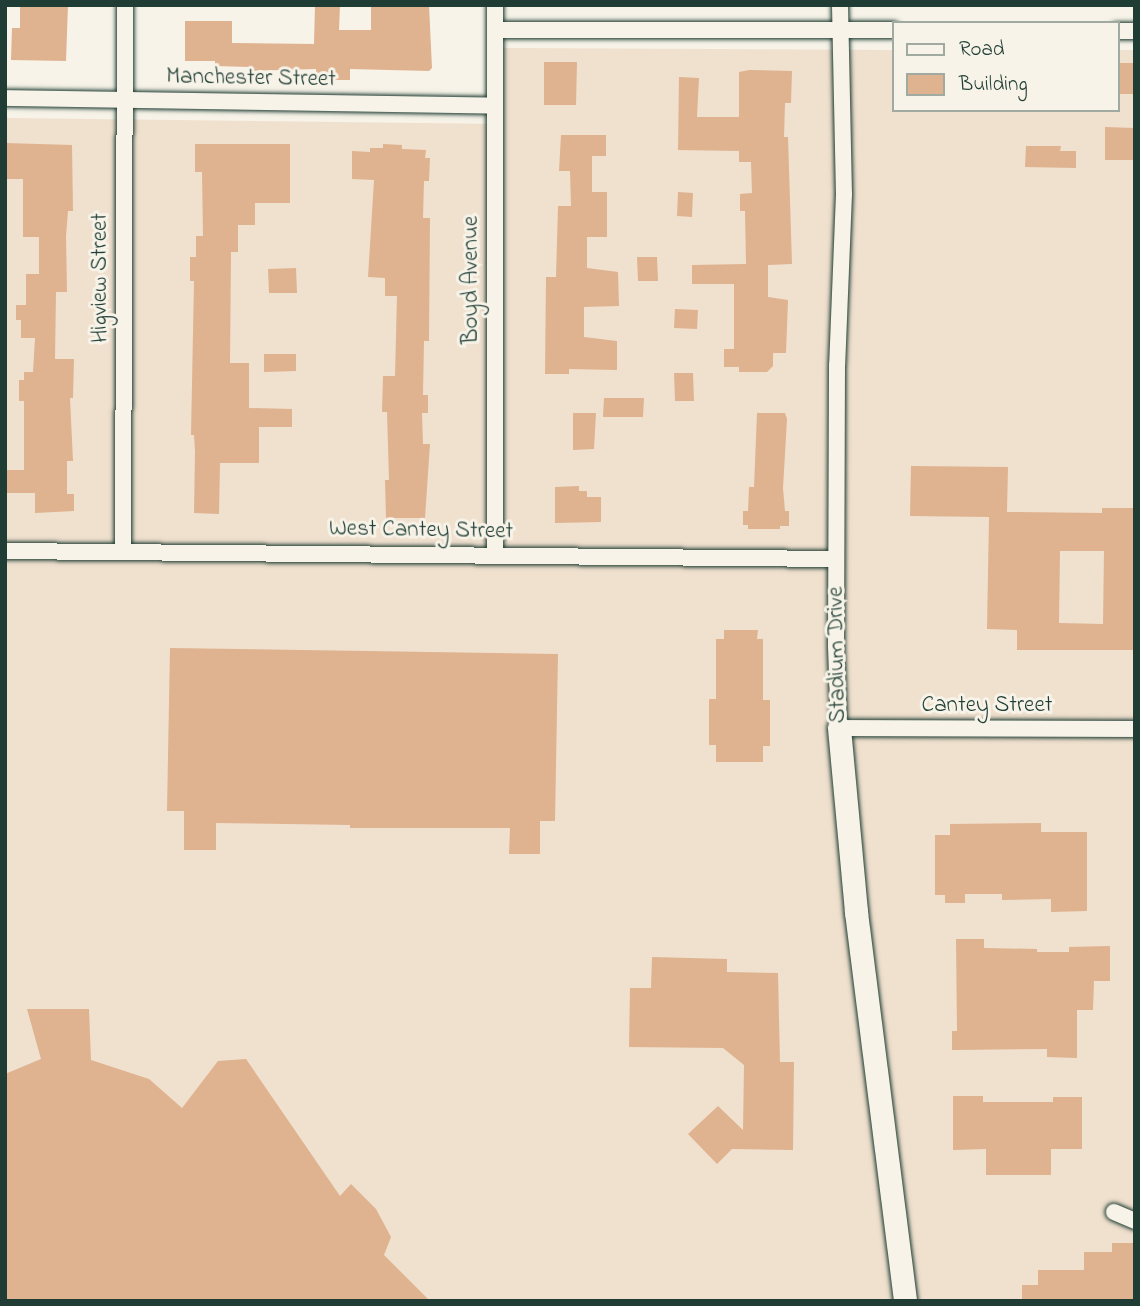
<!DOCTYPE html>
<html>
<head>
<meta charset="utf-8">
<style>
	body { margin:0 }
	#map { position:relative; width:1140px; height:1306px; overflow:hidden; background:#f7f3e8; font-family:"Indie Flower",sans-serif }
	div>[style] { position:absolute }
	.built>* { inset:0; background:#f0e0ce }
	.building>* { inset:0; background:#dfb290 }
	.roads { filter:drop-shadow(0 0 2px #1f3d34) drop-shadow(0 0 2px #1f3d34) }
	.street>* { height:16px; margin:-8px; padding:0 8px; transform-origin:8px; border-radius:8px; background:#f7f3e8 }
	.secondary>* { height:23px; margin:-11.5px; padding:0 11.5px; transform-origin:11.5px; border-radius:11.5px; background:#f7f3e8 }
	span { translate:-50% -50%; white-space:nowrap; text-align:center; line-height:1.15; -webkit-text-stroke:6px #f7f3e8; paint-order:stroke }
	.street-label { font-size:23px; color:#1f3d34 }
	.frame { position:absolute; inset:0; border:7px solid #1f3d34; pointer-events:none }
	.legend { position:absolute; left:892px; top:21px; width:228px; height:91px; box-sizing:border-box; background:#f7f3e8; border:2px solid #a1aaa0; margin:0; padding:9px 12px; list-style:none; font-size:21px; color:#1f3d34 }
	.legend li { display:flex; align-items:center; gap:14px; height:35px }
	.legend b { width:35px; border:2px solid #a1aaa0 }
</style>
</head>
<body>
<div id="map">
	<div class="built">
		<i style="clip-path:polygon(503px 48px,893px 50px,893px 110px,1117px 110px,1117px 50px,1135px 50px,1135px 1301px,5px 1301px,5px 118px,502px 124px)"></i>
	</div>
	<div class="building">
		<i style="clip-path:polygon(20px 5px,68px 5px,66px 61px,11px 60px,12px 28px,20px 28px)"></i>
		<i style="clip-path:polygon(315px 5px,340px 5px,339px 30px,371px 30px,371px 5px,429px 5px,432px 68px,429px 71px,350px 69px,350px 80px,316px 80px,316px 69px,249px 71px,249px 67px,215px 66px,215px 61px,185px 61px,185px 21px,232px 21px,232px 43px,314px 44px)"></i>
		<i style="clip-path:polygon(544px 62px,577px 62px,576px 105px,544px 105px)"></i>
		<i style="clip-path:polygon(1117px 63px,1135px 63px,1135px 94px,1117px 94px)"></i>
		<i style="clip-path:polygon(749px 70px,792px 71px,791px 103px,785px 103px,784px 137px,788px 137px,792px 264px,768px 265px,768px 297px,788px 300px,786px 353px,773px 353px,773px 366px,767px 372px,739px 372px,739px 367px,724px 367px,724px 349px,734px 349px,734px 284px,692px 284px,692px 265px,746px 264px,745px 211px,740px 211px,740px 194px,752px 193px,751px 162px,739px 162px,739px 151px,678px 150px,679px 77px,699px 78px,697px 117px,739px 117px,739px 72px)"></i>
		<i style="clip-path:polygon(1105px 127px,1135px 128px,1135px 160px,1105px 160px)"></i>
		<i style="clip-path:polygon(561px 135px,606px 135px,606px 156px,592px 156px,592px 192px,607px 192px,607px 237px,587px 237px,587px 268px,618px 272px,619px 306px,584px 307px,584px 337px,617px 341px,617px 370px,569px 369px,569px 374px,545px 374px,546px 277px,556px 277px,558px 206px,571px 206px,570px 171px,559px 171px)"></i>
		<i style="clip-path:polygon(5px 143px,72px 145px,73px 211px,68px 211px,66px 236px,67px 292px,56px 292px,55px 359px,74px 359px,73px 398px,70px 398px,73px 461px,67px 461px,67px 494px,74px 494px,74px 511px,35px 513px,35px 493px,7px 493px,7px 470px,24px 470px,24px 401px,19px 401px,19px 380px,24px 380px,24px 372px,33px 372px,35px 338px,21px 338px,21px 320px,16px 320px,16px 305px,26px 305px,26px 274px,39px 274px,39px 237px,23px 237px,23px 179px,5px 179px)"></i>
		<i style="clip-path:polygon(195px 144px,290px 144px,290px 203px,255px 203px,255px 225px,238px 225px,238px 252px,231px 252px,230px 363px,249px 363px,249px 408px,292px 409px,292px 427px,259px 427px,259px 463px,220px 463px,219px 514px,194px 513px,195px 452px,194px 435px,191px 435px,194px 281px,190px 281px,190px 257px,196px 257px,196px 236px,203px 236px,202px 172px,195px 172px)"></i>
		<i style="clip-path:polygon(383px 144px,402px 145px,402px 149px,426px 150px,425px 158px,430px 158px,429px 181px,424px 181px,423px 218px,430px 218px,429px 341px,424px 341px,423px 395px,428px 395px,428px 413px,422px 413px,423px 444px,430px 444px,425px 518px,386px 518px,385px 480px,389px 480px,387px 412px,382px 412px,383px 376px,395px 376px,397px 296px,385px 296px,385px 278px,368px 277px,374px 180px,352px 179px,352px 151px,370px 152px,370px 148px,383px 148px)"></i>
		<i style="clip-path:polygon(1026px 146px,1061px 146px,1060px 151px,1076px 151px,1076px 168px,1025px 167px)"></i>
		<i style="clip-path:polygon(678px 192px,693px 193px,692px 217px,677px 216px)"></i>
		<i style="clip-path:polygon(637px 257px,657px 257px,658px 281px,638px 281px)"></i>
		<i style="clip-path:polygon(296px 268px,297px 293px,269px 293px,268px 269px)"></i>
		<i style="clip-path:polygon(675px 309px,698px 310px,697px 329px,674px 328px)"></i>
		<i style="clip-path:polygon(264px 354px,296px 354px,296px 371px,264px 372px)"></i>
		<i style="clip-path:polygon(674px 373px,693px 373px,694px 401px,675px 401px)"></i>
		<i style="clip-path:polygon(604px 398px,644px 398px,643px 417px,603px 417px)"></i>
		<i style="clip-path:polygon(573px 413px,596px 413px,594px 449px,573px 450px)"></i>
		<i style="clip-path:polygon(757px 413px,785px 413px,787px 419px,783px 488px,785px 511px,789px 511px,789px 526px,780px 526px,780px 529px,748px 529px,748px 525px,743px 525px,743px 511px,748px 511px,749px 487px,754px 487px)"></i>
		<i style="clip-path:polygon(evenodd,911px 466px,1008px 467px,1007px 512px,1102px 513px,1102px 508px,1135px 508px,1135px 650px,1017px 650px,1017px 630px,987px 629px,989px 517px,910px 516px,911px 466px,1060px 551px,1104px 551px,1103px 624px,1059px 623px,1060px 551px)"></i>
		<i style="clip-path:polygon(579px 486px,579px 491px,587px 491px,587px 497px,601px 497px,601px 522px,555px 523px,555px 487px)"></i>
		<i style="clip-path:polygon(724px 630px,758px 630px,757px 639px,763px 639px,763px 700px,770px 700px,770px 746px,763px 746px,763px 762px,716px 762px,716px 745px,709px 745px,709px 699px,716px 699px,716px 639px,724px 639px)"></i>
		<i style="clip-path:polygon(170px 648px,558px 654px,555px 821px,540px 821px,540px 854px,509px 854px,510px 828px,350px 828px,350px 825px,216px 823px,216px 850px,184px 850px,184px 811px,167px 811px)"></i>
		<i style="clip-path:polygon(1041px 823px,1041px 832px,1087px 832px,1087px 911px,1051px 912px,1051px 899px,1002px 900px,1002px 894px,965px 894px,965px 903px,945px 903px,945px 895px,935px 895px,935px 835px,950px 835px,950px 824px)"></i>
		<i style="clip-path:polygon(956px 939px,984px 939px,984px 948px,1037px 949px,1037px 952px,1069px 952px,1069px 947px,1110px 946px,1110px 981px,1094px 981px,1093px 1010px,1077px 1010px,1077px 1058px,1047px 1057px,1047px 1049px,952px 1050px,952px 1031px,957px 1031px)"></i>
		<i style="clip-path:polygon(652px 957px,727px 959px,727px 972px,778px 973px,780px 1062px,794px 1062px,793px 1150px,732px 1149px,717px 1164px,688px 1134px,718px 1106px,743px 1130px,744px 1065px,723px 1048px,629px 1047px,630px 988px,651px 988px)"></i>
		<i style="clip-path:polygon(27px 1009px,89px 1009px,91px 1060px,149px 1079px,182px 1108px,218px 1061px,246px 1059px,340px 1196px,351px 1184px,376px 1209px,391px 1237px,384px 1255px,430px 1301px,5px 1301px,5px 1074px,41px 1059px)"></i>
		<i style="clip-path:polygon(953px 1096px,983px 1096px,983px 1102px,1053px 1102px,1053px 1097px,1082px 1097px,1082px 1149px,1051px 1149px,1051px 1175px,986px 1175px,986px 1149px,953px 1150px)"></i>
		<i style="clip-path:polygon(1112px 1243px,1135px 1243px,1135px 1301px,1022px 1301px,1022px 1285px,1038px 1285px,1038px 1270px,1084px 1270px,1084px 1252px,1112px 1252px)"></i>
	</div>
	<div class="roads">
		<div class="street">
			<i style="left:840px;top:5px;width:189px;rotate:88.8deg"></i>
			<i style="left:844px;top:194px;width:171px;rotate:92.3deg"></i>
			<i style="left:837px;top:365px;width:281px;rotate:90.2deg"></i>
			<i style="left:836px;top:646px;width:82px;rotate:87.9deg"></i>
			<i style="left:839px;top:728px;width:296px;rotate:0.2deg"></i>
			<i style="left:495px;top:30px;width:398px"></i>
			<i style="left:1117px;top:31px;width:18px"></i>
			<i style="left:5px;top:98px;width:490px;rotate:0.9deg"></i>
			<i style="left:5px;top:551px;width:831px;rotate:0.55deg"></i>
			<i style="left:123px;top:551px;width:546px;rotate:-89.79deg"></i>
			<i style="left:495px;top:554px;width:549px;rotate:-90deg"></i>
			<i style="left:1114px;top:1212px;width:23px;rotate:23deg"></i>
		</div>
		<div class="secondary">
			<i style="left:839px;top:728px;width:185px;rotate:84.7deg"></i>
			<i style="left:856px;top:912px;width:392px;rotate:82.8deg"></i>
		</div>
	</div>
	<div class="street-label">
		<span style="left:251px;top:79px;rotate:1deg">Manchester Street</span>
		<span style="left:101px;top:278px;rotate:-90deg">Higview Street</span>
		<span style="left:472px;top:280px;rotate:-90deg">Boyd Avenue</span>
		<span style="left:421px;top:531px;rotate:1deg">West Cantey Street</span>
		<span style="left:838px;top:655px;rotate:-91deg">Stadium Drive</span>
		<span style="left:987px;top:706px">Cantey Street</span>
	</div>
	<div class="frame"></div>
	<ul class="legend">
	<li><b style="height:9px;background:#f7f3e8"></b>Road</li>
	<li><b style="height:19px;background:#dfb290"></b>Building</li>
	</ul>
</div>
</body>
</html>
